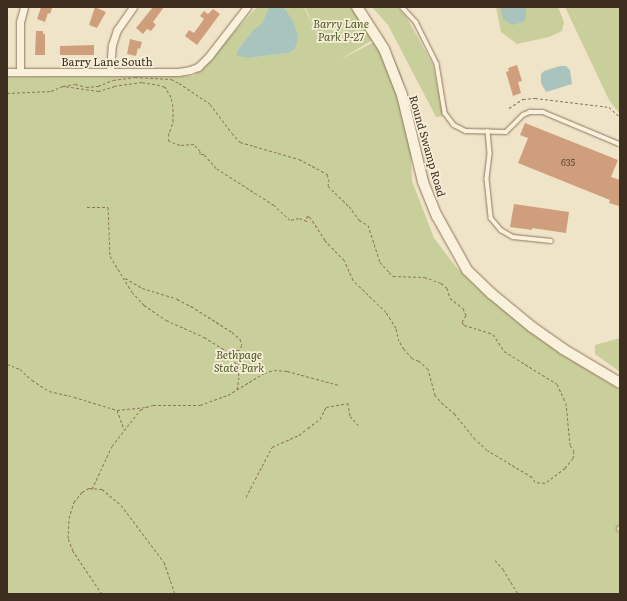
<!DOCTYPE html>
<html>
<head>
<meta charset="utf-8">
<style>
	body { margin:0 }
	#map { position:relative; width:627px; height:601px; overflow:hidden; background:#f0e4c8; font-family:Literata,serif }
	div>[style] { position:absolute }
	.green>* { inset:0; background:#c9cf9b }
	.water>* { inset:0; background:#a9c4bc }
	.building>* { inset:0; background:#cf9f7d }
	.path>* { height:1px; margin-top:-0.5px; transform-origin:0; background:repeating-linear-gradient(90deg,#8d765c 0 3px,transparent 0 5px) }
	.roads { filter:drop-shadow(0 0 1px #8d765c) drop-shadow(0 0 1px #8d765c) }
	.lane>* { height:3.5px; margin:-1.75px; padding:0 1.75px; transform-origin:1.75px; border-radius:1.75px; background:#faf1dc }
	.street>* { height:7px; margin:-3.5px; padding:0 3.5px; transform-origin:3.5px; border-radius:3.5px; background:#faf1dc }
	.secondary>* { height:10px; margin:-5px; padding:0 5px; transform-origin:5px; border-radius:5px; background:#faf1dc }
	span { translate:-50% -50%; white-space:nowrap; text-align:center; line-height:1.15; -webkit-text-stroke:3.5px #f7eed8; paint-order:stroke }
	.number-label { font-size:9px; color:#624a37 }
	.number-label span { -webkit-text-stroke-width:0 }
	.park-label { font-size:11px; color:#4d5a26; font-style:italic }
	.street-label { font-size:11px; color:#3d2e20 }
	.frame { position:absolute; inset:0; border:8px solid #3d2e20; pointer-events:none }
</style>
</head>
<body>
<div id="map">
	<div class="green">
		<i style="clip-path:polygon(257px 7px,269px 7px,262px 23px,253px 30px,237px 51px,249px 58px,288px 53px,286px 9px,284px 7px,304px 7px,320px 41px,305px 7px,357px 7px,376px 38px,339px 60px,384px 37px,401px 74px,409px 106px,412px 181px,434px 238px,456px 267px,484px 294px,556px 350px,620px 390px,620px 594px,7px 594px,7px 77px,194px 76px)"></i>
		<i style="clip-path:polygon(372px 7px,397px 7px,407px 18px,433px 65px,443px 116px,436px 117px,388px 25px)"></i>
		<i style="clip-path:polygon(496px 7px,558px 7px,564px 22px,562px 31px,549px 37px,517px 44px,501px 32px)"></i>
		<i style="clip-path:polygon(565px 7px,620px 7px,620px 114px,609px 100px)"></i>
		<i style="clip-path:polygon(620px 338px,620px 372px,595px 354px,595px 345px)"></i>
	</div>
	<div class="water">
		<i style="clip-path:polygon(269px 7px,284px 7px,292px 20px,297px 32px,298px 40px,294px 50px,288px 53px,249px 58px,237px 56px,237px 51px,253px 30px,262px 23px)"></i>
		<i style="clip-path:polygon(500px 7px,526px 7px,526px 18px,523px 22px,512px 25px,503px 19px)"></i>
		<i style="clip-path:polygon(560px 66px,566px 66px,570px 70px,572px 84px,546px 92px,541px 83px,541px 74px,544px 71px)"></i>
	</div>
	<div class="building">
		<i style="clip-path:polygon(41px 7px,52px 8px,50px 14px,48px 13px,45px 22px,37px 19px)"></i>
		<i style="clip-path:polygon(95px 7px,106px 12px,97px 28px,89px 25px)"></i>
		<i style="clip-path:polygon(153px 7px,164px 7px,153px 22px,156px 25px,151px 31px,147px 29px,143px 34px,136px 28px)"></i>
		<i style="clip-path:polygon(213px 9px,220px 14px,197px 45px,185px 36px,189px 30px,194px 33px,204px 19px,200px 16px,204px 11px,208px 14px)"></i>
		<i style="clip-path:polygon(36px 31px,43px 31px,43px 34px,45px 34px,45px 55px,35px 55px)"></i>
		<i style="clip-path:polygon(130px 39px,142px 42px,140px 49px,138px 48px,136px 56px,127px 54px)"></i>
		<i style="clip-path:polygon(94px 45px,94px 55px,60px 55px,60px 46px)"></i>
		<i style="clip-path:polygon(517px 65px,522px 81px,518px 82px,521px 93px,513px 96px,506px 72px,509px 71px,508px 68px)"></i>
		<i style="clip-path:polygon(525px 123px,618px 160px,611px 177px,620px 180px,619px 206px,609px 203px,610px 200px,518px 163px,528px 138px,520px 135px)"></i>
		<i style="clip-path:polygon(514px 204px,569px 212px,566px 233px,532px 228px,532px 230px,510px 227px)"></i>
	</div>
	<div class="path">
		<i style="left:135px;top:77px;width:36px;rotate:3deg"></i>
		<i style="left:171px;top:79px;width:9px;rotate:27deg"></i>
		<i style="left:179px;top:83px;width:37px;rotate:34deg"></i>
		<i style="left:210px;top:104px;width:36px;rotate:53deg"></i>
		<i style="left:232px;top:133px;width:12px;rotate:48deg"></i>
		<i style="left:240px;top:142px;width:61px;rotate:16.1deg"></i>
		<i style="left:299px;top:159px;width:32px;rotate:28deg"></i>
		<i style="left:327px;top:174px;width:5px;rotate:68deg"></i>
		<i style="left:329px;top:179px;width:7px;rotate:98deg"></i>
		<i style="left:328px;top:186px;width:29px;rotate:44deg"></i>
		<i style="left:349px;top:206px;width:17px;rotate:54deg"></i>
		<i style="left:359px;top:220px;width:10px;rotate:29deg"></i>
		<i style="left:368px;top:225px;width:39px;rotate:72deg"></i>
		<i style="left:380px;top:262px;width:13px;rotate:48deg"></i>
		<i style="left:389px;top:272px;width:6px;rotate:45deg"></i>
		<i style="left:393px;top:276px;width:31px;rotate:2deg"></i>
		<i style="left:424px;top:277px;width:18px;rotate:19deg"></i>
		<i style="left:441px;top:283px;width:8px;rotate:40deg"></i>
		<i style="left:447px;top:288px;width:10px;rotate:73deg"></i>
		<i style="left:450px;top:298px;width:16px;rotate:38deg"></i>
		<i style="left:463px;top:308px;width:8px;rotate:67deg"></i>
		<i style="left:466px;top:315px;width:8px;rotate:120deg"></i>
		<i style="left:462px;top:322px;width:4px;rotate:56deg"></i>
		<i style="left:464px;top:325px;width:30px;rotate:17deg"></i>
		<i style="left:493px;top:334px;width:20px;rotate:57deg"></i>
		<i style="left:504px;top:351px;width:62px;rotate:31.9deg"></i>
		<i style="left:557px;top:384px;width:21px;rotate:65deg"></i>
		<i style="left:566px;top:403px;width:42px;rotate:84.6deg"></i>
		<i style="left:570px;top:445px;width:7px;rotate:56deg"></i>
		<i style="left:574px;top:451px;width:7px;rotate:98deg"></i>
		<i style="left:573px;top:458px;width:13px;rotate:129deg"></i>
		<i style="left:565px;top:468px;width:25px;rotate:143deg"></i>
		<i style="left:545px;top:483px;width:10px;rotate:-174deg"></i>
		<i style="left:535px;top:482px;width:6px;rotate:-121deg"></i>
		<i style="left:532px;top:477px;width:52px;rotate:-149deg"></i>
		<i style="left:487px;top:450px;width:16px;rotate:-137deg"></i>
		<i style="left:475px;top:439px;width:32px;rotate:-129deg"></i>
		<i style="left:455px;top:414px;width:16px;rotate:-140deg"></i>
		<i style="left:443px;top:404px;width:12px;rotate:-132deg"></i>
		<i style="left:435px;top:395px;width:27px;rotate:-105deg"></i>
		<i style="left:428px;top:369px;width:12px;rotate:-138deg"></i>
		<i style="left:419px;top:361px;width:8px;rotate:-157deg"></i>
		<i style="left:412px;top:358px;width:12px;rotate:-132deg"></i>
		<i style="left:404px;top:349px;width:9px;rotate:-122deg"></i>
		<i style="left:399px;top:341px;width:13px;rotate:-103deg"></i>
		<i style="left:396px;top:328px;width:19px;rotate:-122deg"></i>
		<i style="left:386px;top:312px;width:46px;rotate:-135.9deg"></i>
		<i style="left:353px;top:280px;width:22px;rotate:-114deg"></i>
		<i style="left:344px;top:260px;width:28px;rotate:-134deg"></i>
		<i style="left:325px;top:240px;width:27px;rotate:-123deg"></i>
		<i style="left:310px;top:217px;width:3px;rotate:-162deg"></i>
		<i style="left:307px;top:216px;width:5px;rotate:90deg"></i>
		<i style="left:307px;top:221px;width:9px;rotate:-159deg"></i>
		<i style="left:299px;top:218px;width:9px;rotate:167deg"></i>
		<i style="left:290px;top:220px;width:22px;rotate:-137deg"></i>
		<i style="left:274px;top:205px;width:69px;rotate:-147.5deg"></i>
		<i style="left:216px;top:168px;width:18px;rotate:-131deg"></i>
		<i style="left:204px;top:154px;width:4px;rotate:180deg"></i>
		<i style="left:200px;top:154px;width:3px;rotate:-90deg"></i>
		<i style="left:200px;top:151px;width:9px;rotate:-131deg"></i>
		<i style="left:194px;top:144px;width:14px;rotate:176deg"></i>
		<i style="left:180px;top:145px;width:12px;rotate:-160deg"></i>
		<i style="left:169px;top:141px;width:5px;rotate:-101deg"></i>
		<i style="left:168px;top:136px;width:15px;rotate:-70deg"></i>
		<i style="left:173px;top:122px;width:16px;rotate:-90deg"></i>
		<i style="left:173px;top:106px;width:9px;rotate:-103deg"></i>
		<i style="left:171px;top:97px;width:12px;rotate:-121deg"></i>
		<i style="left:165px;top:87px;width:5px;rotate:-158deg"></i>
		<i style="left:160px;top:85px;width:18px;rotate:-171deg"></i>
		<i style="left:142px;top:82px;width:27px;rotate:172deg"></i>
		<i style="left:115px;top:86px;width:17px;rotate:163deg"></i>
		<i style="left:99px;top:91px;width:36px;rotate:-172deg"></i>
		<i style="left:63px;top:86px;width:12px;rotate:-9deg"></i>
		<i style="left:75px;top:84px;width:11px;rotate:15deg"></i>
		<i style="left:86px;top:87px;width:12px;rotate:-5deg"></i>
		<i style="left:98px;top:86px;width:16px;rotate:-22deg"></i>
		<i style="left:113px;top:80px;width:22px;rotate:-8deg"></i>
		<i style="left:7px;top:93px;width:44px;rotate:-2.6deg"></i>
		<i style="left:51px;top:91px;width:13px;rotate:-23deg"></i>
		<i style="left:509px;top:108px;width:17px;rotate:-33deg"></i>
		<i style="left:523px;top:99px;width:12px;rotate:-5deg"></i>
		<i style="left:535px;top:98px;width:75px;rotate:6.9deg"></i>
		<i style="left:609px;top:107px;width:15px;rotate:42deg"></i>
		<i style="left:87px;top:207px;width:21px"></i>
		<i style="left:108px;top:207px;width:49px;rotate:87.7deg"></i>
		<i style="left:110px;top:256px;width:42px;rotate:58.6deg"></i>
		<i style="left:132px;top:292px;width:18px;rotate:47deg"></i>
		<i style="left:144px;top:305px;width:27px;rotate:34deg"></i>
		<i style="left:166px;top:320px;width:42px;rotate:24.1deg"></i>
		<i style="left:204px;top:337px;width:31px;rotate:32deg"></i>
		<i style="left:230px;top:353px;width:17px;rotate:62deg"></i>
		<i style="left:238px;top:368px;width:9px;rotate:84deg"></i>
		<i style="left:239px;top:377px;width:12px;rotate:99deg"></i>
		<i style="left:125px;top:278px;width:20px;rotate:30deg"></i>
		<i style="left:142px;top:288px;width:37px;rotate:17deg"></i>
		<i style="left:177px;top:299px;width:16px;rotate:27deg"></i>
		<i style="left:191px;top:306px;width:49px;rotate:32.4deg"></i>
		<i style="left:232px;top:332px;width:11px;rotate:41deg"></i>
		<i style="left:240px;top:339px;width:6px;rotate:72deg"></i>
		<i style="left:242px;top:345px;width:6px;rotate:121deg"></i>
		<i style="left:239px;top:350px;width:12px;rotate:175deg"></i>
		<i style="left:237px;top:363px;width:9px;rotate:41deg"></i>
		<i style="left:244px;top:369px;width:19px;rotate:9deg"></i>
		<i style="left:7px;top:364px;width:14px;rotate:21deg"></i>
		<i style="left:20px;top:369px;width:16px;rotate:43deg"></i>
		<i style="left:32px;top:380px;width:20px;rotate:33deg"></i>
		<i style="left:49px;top:391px;width:26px;rotate:13deg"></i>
		<i style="left:74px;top:397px;width:45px;rotate:16.8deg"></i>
		<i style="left:117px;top:410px;width:20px;rotate:70deg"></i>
		<i style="left:117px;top:410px;width:27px;rotate:-6deg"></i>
		<i style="left:92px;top:489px;width:47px;rotate:-65.1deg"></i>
		<i style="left:112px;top:446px;width:46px;rotate:-52.1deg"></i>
		<i style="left:140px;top:410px;width:7px;rotate:-27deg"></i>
		<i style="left:146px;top:407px;width:7px;rotate:-16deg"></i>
		<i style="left:153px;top:405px;width:47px"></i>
		<i style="left:200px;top:405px;width:30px;rotate:-20deg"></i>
		<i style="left:228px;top:395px;width:42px;rotate:-31.4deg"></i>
		<i style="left:264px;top:373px;width:10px;rotate:-17deg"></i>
		<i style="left:274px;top:370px;width:13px;rotate:4deg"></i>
		<i style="left:287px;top:371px;width:54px;rotate:15.1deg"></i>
		<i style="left:246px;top:497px;width:56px;rotate:-62.5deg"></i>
		<i style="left:272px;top:447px;width:30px;rotate:-24deg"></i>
		<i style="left:299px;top:435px;width:11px;rotate:-38deg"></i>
		<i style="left:308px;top:428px;width:15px;rotate:-37deg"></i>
		<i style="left:320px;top:419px;width:13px;rotate:-63deg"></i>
		<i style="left:326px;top:407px;width:22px;rotate:-10deg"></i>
		<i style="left:348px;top:403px;width:13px;rotate:81deg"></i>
		<i style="left:350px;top:416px;width:12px;rotate:48deg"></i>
		<i style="left:495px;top:560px;width:12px;rotate:48deg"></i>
		<i style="left:503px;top:569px;width:29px;rotate:59deg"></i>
		<i style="left:102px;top:594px;width:52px;rotate:-124deg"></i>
		<i style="left:73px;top:551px;width:14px;rotate:-111deg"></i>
		<i style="left:68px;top:538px;width:20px;rotate:-87deg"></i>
		<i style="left:69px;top:518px;width:17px;rotate:-73deg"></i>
		<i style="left:74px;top:502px;width:13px;rotate:-51deg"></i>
		<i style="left:82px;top:492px;width:8px;rotate:-30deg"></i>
		<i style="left:89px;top:488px;width:13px;rotate:4deg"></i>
		<i style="left:102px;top:489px;width:25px;rotate:40deg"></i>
		<i style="left:121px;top:505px;width:71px;rotate:53deg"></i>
		<i style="left:164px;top:562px;width:34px;rotate:71deg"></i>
	</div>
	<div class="roads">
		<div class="lane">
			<i style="left:402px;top:7px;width:21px;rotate:47deg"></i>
			<i style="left:416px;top:22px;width:47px;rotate:63.4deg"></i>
			<i style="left:437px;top:64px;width:50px;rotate:80.7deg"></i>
			<i style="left:445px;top:113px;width:15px;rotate:53deg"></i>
			<i style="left:454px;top:125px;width:13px;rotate:27deg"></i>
			<i style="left:466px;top:131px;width:40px;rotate:1.4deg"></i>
			<i style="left:506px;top:132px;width:24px;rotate:-45deg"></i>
			<i style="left:523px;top:115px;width:8px;rotate:-23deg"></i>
			<i style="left:530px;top:112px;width:13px"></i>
			<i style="left:543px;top:112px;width:82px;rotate:22.8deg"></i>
			<i style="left:488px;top:131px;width:23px;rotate:85deg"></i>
			<i style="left:490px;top:154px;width:25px;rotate:97deg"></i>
			<i style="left:487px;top:179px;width:39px;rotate:84deg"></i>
			<i style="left:491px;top:218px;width:16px;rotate:50deg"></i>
			<i style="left:501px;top:230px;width:14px;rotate:30deg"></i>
			<i style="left:513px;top:237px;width:38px;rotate:6deg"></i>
			<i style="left:619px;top:529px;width:1px;rotate:-45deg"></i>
		</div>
		<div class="street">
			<i style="left:7px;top:72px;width:171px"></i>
			<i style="left:178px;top:72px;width:12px;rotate:-9deg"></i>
			<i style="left:190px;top:70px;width:9px;rotate:-21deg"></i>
			<i style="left:198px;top:67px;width:16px;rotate:-45deg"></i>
			<i style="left:209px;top:56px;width:62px;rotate:-52.2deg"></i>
			<i style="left:20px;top:72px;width:50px;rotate:-90deg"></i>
			<i style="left:20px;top:22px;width:16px;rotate:-75deg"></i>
			<i style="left:110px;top:72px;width:27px;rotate:-86deg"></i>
			<i style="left:112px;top:45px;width:16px;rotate:-72deg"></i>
			<i style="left:117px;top:30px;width:28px;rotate:-55deg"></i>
		</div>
		<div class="secondary">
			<i style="left:357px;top:7px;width:50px;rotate:57.3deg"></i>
			<i style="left:384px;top:49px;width:49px;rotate:68.6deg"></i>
			<i style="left:402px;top:95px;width:89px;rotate:76.4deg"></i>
			<i style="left:423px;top:182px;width:37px;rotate:68deg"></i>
			<i style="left:437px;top:216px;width:62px;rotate:60.9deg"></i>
			<i style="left:467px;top:270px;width:35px;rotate:44deg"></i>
			<i style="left:492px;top:294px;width:52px;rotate:39.5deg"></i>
			<i style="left:532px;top:327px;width:38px;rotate:35deg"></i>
			<i style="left:563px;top:349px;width:66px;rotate:30.8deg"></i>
		</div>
	</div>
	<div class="number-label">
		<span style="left:568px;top:162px">635</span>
	</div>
	<div class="park-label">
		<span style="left:341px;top:30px">Barry Lane<br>Park P-27</span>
		<span style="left:239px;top:361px">Bethpage<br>State Park</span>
	</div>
	<div class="street-label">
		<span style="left:107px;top:61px">Barry Lane South</span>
		<span style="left:428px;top:146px;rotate:74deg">Round Swamp Road</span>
	</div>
	<div class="frame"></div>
</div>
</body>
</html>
